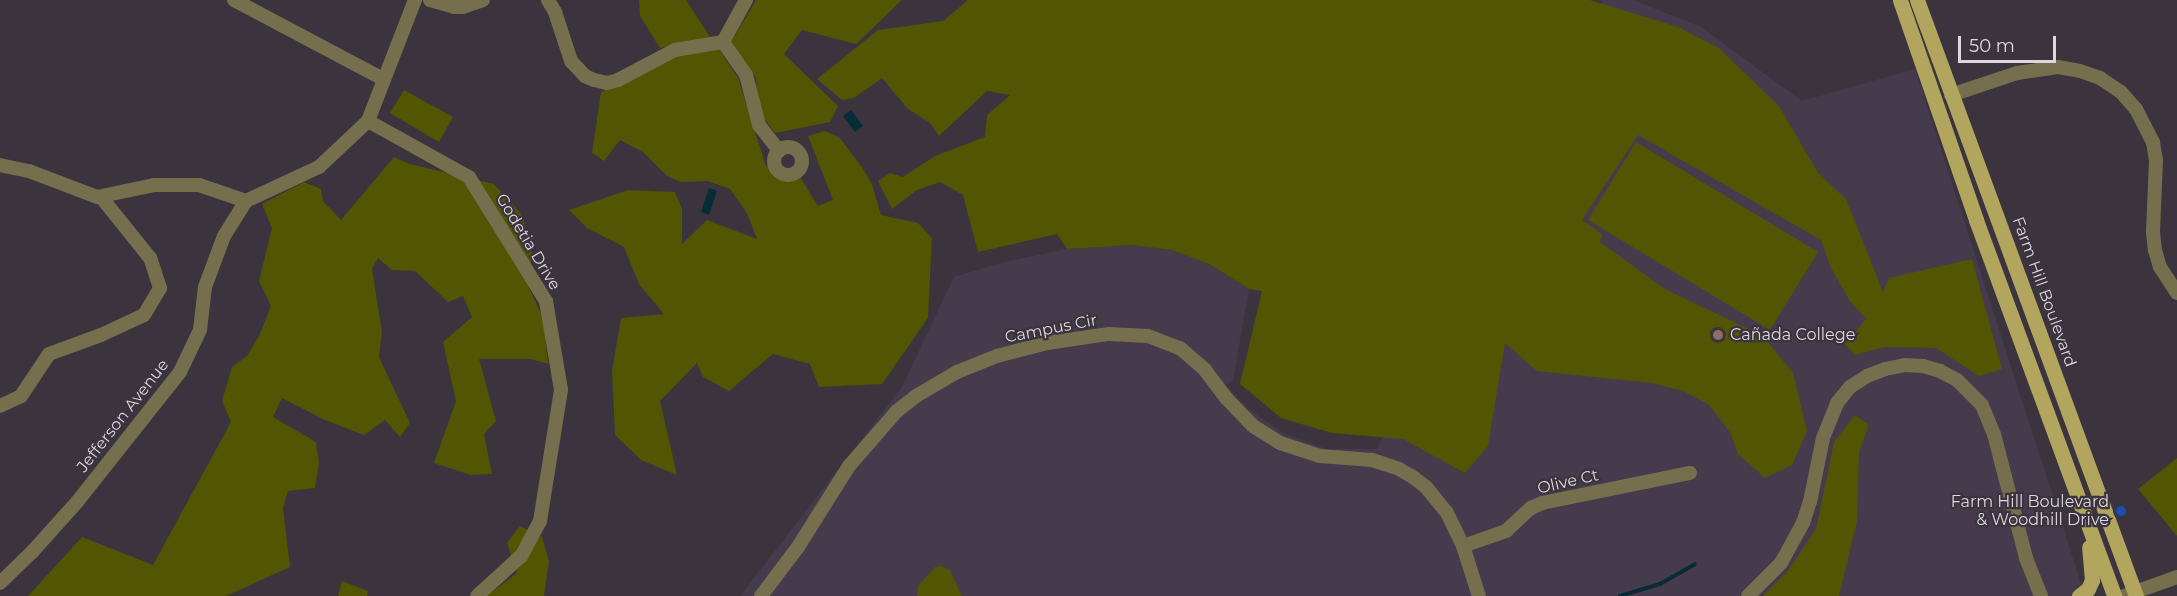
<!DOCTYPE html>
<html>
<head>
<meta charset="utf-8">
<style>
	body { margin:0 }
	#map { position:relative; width:2177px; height:596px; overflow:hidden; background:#3b343e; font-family:Montserrat,sans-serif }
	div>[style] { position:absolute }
	.built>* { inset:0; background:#463b4c }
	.green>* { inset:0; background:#525502 }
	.water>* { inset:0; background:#062c36 }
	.stream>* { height:4px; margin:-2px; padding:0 2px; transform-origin:2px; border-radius:2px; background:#062c36 }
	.minor>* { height:14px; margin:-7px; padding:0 7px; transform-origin:7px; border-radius:7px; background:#756f4d }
	.minor>.ring { margin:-7px; padding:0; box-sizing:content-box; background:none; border:14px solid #756f4d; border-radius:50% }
	.major>* { height:15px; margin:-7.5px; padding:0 7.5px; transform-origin:7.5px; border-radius:7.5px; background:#b2a55d }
	.dots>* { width:16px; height:16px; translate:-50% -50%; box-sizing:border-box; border:3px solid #3b343e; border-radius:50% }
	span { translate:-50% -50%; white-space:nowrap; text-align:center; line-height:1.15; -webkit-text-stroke:4.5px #3b343e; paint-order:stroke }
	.street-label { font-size:16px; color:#dcd8de }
	.poi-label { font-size:16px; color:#dcd8de }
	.left { translate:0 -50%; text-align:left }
	.right { translate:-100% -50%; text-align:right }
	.scale { position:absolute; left:1958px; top:36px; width:98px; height:27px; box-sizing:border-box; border:3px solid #dcd8de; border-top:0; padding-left:8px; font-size:18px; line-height:21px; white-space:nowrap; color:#dcd8de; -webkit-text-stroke:4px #3b343e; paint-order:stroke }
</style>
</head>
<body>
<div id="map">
	<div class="built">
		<i style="clip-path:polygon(1603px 0,1633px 0,1701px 27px,1802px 101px,1915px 69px,2085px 596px,740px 596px,902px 387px,954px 277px,1005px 262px,1067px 249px,1133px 245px,1172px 250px,1209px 264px,1249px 289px,1233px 380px,1226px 385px,1250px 410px,1283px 433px,1326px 449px,1377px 449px)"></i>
	</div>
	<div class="green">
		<i style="clip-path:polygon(639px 0,686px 0,710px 37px,660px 48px,640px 16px)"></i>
		<i style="clip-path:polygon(756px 0,902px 0,856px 44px,802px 30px,784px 54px,838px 106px,830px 122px,775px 133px,757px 109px,756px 78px,730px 44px)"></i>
		<i style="clip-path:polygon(968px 0,1590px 0,1678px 27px,1719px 48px,1779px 106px,1818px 173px,1846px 199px,1883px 292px,1889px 278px,1972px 259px,2002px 369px,1979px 376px,1936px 348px,1884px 347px,1855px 355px,1845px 344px,1866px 319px,1849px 300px,1830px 266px,1821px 240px,1638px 135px,1582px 220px,1602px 234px,1600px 242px,1665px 289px,1763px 336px,1793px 373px,1807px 431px,1792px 465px,1765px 478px,1738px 454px,1730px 432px,1708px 404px,1683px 391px,1652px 383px,1537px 371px,1505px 343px,1488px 446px,1465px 473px,1403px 439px,1332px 433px,1281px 418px,1240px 384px,1262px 291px,1249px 289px,1209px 264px,1172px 250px,1133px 245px,1067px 249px,1057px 234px,978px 252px,963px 195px,940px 182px,917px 190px,892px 209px,878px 181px,890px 173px,903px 177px,935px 156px,985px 137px,987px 115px,1010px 95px,987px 91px,939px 136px,930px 123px,908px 109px,882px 78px,854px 98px,842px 100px,817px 79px,878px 30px,943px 21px)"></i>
		<i style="clip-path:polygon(718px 48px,738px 78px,766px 166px,800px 177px,818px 206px,833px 200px,808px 136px,825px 131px,839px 137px,862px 167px,872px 184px,881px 215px,918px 223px,932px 238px,928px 318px,882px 384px,819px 387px,810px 364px,773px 354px,729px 391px,703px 377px,697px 363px,660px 401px,677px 475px,641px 460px,615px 435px,612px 371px,621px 318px,664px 314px,639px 284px,624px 247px,587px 228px,569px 210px,628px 190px,675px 192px,682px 209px,682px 244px,707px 220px,757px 239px,747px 213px,730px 189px,708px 181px,681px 182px,667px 176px,643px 152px,620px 140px,604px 161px,592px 153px,601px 92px,678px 55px)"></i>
		<i style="clip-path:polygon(404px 90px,453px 117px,439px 142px,390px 113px)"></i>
		<i style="clip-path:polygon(1636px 142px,1818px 252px,1770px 330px,1588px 220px)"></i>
		<i style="clip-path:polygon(394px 157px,410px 164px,494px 184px,522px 215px,532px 250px,529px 288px,543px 318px,548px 364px,531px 359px,479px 359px,496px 421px,484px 434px,492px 474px,471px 475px,434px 463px,456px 401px,443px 342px,472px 317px,463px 296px,448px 302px,415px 271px,392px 270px,378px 258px,372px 269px,382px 332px,379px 357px,410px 423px,400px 437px,385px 420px,364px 435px,325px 420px,282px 398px,273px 417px,316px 442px,319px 463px,315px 488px,288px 491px,283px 508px,290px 567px,226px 596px,28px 596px,82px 537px,153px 565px,231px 422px,222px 401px,232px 367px,247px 356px,259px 336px,271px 306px,259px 281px,272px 228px,262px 204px,304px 182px,321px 189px,323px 201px,341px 220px)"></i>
		<i style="clip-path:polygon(1855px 415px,1869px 425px,1859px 451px,1857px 521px,1839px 596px,1763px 596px,1787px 572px,1816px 529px,1834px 442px)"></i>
		<i style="clip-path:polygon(2177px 458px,2177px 536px,2138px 489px)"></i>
		<i style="clip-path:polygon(520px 526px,542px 537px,549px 561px,544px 596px,487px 596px,517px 573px,507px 543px)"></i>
		<i style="clip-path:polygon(941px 566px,950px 570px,962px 596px,917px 596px,918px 586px,935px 567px)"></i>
		<i style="clip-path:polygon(342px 581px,368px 591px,367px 596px,338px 596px)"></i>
	</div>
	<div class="water">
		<i style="clip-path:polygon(851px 110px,863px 126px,855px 132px,843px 116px)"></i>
		<i style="clip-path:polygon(709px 188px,717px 191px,709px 215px,701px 212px)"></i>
	</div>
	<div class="stream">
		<i style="left:1620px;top:596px;width:42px;rotate:-16.7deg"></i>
		<i style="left:1660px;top:584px;width:40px;rotate:-29.7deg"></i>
	</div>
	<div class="minor">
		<i style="left:234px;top:0;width:169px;rotate:27.9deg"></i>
		<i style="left:430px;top:0;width:25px;rotate:16deg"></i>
		<i style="left:454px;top:7px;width:9px"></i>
		<i style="left:463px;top:7px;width:21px;rotate:-19deg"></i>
		<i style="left:548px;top:0;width:14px;rotate:60deg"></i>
		<i style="left:555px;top:12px;width:52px;rotate:71.9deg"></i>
		<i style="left:571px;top:61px;width:21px;rotate:47deg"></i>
		<i style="left:585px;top:76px;width:10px;rotate:24deg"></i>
		<i style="left:594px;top:80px;width:13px;rotate:13deg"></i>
		<i style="left:607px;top:83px;width:11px;rotate:-15deg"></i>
		<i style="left:618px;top:80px;width:64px;rotate:-27.8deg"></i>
		<i style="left:675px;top:50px;width:49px;rotate:-9.5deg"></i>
		<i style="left:723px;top:42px;width:40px;rotate:55.1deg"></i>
		<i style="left:746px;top:75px;width:52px;rotate:75.4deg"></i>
		<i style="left:759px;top:125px;width:33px;rotate:52deg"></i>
		<i style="left:723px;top:42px;width:48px;rotate:-61.3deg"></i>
		<i style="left:1951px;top:95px;width:70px;rotate:-18.4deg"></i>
		<i style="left:2017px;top:73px;width:41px;rotate:-8.3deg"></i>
		<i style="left:2058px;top:67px;width:22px;rotate:10deg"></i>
		<i style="left:2080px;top:71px;width:21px;rotate:19deg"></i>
		<i style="left:2100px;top:78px;width:25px;rotate:34deg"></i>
		<i style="left:2121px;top:92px;width:23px;rotate:49deg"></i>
		<i style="left:2136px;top:109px;width:37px;rotate:63deg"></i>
		<i style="left:2153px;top:142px;width:18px;rotate:81deg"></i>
		<i style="left:2156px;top:160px;width:72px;rotate:92.4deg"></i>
		<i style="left:2153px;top:232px;width:18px;rotate:84deg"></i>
		<i style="left:2155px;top:250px;width:18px;rotate:74deg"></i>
		<i style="left:2160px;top:267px;width:31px;rotate:57deg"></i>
		<i style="left:368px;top:121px;width:115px;rotate:29deg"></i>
		<i style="left:469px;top:177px;width:146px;rotate:58.2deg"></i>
		<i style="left:546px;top:301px;width:90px;rotate:80.4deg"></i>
		<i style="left:561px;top:390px;width:133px;rotate:99.1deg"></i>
		<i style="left:540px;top:521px;width:40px;rotate:118deg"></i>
		<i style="left:521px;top:556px;width:59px;rotate:137.7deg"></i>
		<i class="ring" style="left:774px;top:147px;width:14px;height:14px"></i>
		<i style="left:0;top:165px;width:30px;rotate:12deg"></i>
		<i style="left:29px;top:171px;width:73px;rotate:20.9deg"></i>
		<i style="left:97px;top:197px;width:58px;rotate:-11.9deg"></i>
		<i style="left:154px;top:185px;width:45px"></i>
		<i style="left:199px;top:185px;width:50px;rotate:18.8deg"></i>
		<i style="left:0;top:406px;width:23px;rotate:-25deg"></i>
		<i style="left:21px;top:396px;width:50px;rotate:-56.3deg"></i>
		<i style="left:49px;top:354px;width:55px;rotate:-20.1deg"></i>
		<i style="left:101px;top:335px;width:47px;rotate:-24.9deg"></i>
		<i style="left:144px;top:315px;width:31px;rotate:-59deg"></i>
		<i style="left:160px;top:288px;width:32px;rotate:-108deg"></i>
		<i style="left:150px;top:258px;width:78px;rotate:-128.8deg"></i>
		<i style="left:1463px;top:546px;width:46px;rotate:-19.2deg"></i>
		<i style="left:1506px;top:531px;width:34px;rotate:-43deg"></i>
		<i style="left:1531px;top:508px;width:12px;rotate:-24deg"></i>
		<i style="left:1542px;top:503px;width:151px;rotate:-11.5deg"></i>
		<i style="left:0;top:583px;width:46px;rotate:-44.1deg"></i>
		<i style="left:33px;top:551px;width:66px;rotate:-48.1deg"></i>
		<i style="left:77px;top:502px;width:166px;rotate:-51.6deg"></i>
		<i style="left:180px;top:372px;width:47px;rotate:-64.5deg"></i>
		<i style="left:200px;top:330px;width:43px;rotate:-83.4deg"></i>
		<i style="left:205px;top:287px;width:54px;rotate:-69.6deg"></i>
		<i style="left:224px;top:236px;width:41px;rotate:-57.8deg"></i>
		<i style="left:246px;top:201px;width:81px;rotate:-25deg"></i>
		<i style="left:319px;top:167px;width:67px;rotate:-43.2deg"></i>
		<i style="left:368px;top:121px;width:130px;rotate:-68.8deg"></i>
		<i style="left:761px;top:596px;width:61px;rotate:-52.9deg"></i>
		<i style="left:798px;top:547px;width:96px;rotate:-57.8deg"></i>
		<i style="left:849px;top:466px;width:73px;rotate:-48.9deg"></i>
		<i style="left:897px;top:411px;width:24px;rotate:-38deg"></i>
		<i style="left:916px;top:396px;width:48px;rotate:-30.3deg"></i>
		<i style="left:957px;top:372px;width:43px;rotate:-21.8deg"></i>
		<i style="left:997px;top:356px;width:52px;rotate:-14.6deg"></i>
		<i style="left:1047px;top:343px;width:63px;rotate:-8.3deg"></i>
		<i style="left:1109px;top:334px;width:39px;rotate:3deg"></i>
		<i style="left:1148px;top:336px;width:34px;rotate:21deg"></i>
		<i style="left:1180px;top:348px;width:33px;rotate:41deg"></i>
		<i style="left:1205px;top:370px;width:36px;rotate:53deg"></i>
		<i style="left:1227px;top:399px;width:37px;rotate:46deg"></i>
		<i style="left:1253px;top:426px;width:32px;rotate:32deg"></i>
		<i style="left:1280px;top:443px;width:42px;rotate:18deg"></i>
		<i style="left:1320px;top:456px;width:52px;rotate:4.4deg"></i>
		<i style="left:1372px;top:460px;width:28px;rotate:18deg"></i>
		<i style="left:1399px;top:469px;width:16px;rotate:30deg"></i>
		<i style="left:1413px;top:477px;width:16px;rotate:38deg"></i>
		<i style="left:1426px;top:487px;width:33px;rotate:51deg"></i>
		<i style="left:1447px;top:513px;width:37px;rotate:64deg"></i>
		<i style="left:1463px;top:546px;width:52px;rotate:72.3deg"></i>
		<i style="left:1748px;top:596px;width:47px;rotate:-45deg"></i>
		<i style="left:1781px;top:563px;width:46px;rotate:-61.2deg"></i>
		<i style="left:1803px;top:523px;width:22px;rotate:-72deg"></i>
		<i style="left:1810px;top:502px;width:65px;rotate:-78.5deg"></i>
		<i style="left:1823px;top:438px;width:38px;rotate:-68deg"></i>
		<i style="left:1837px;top:403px;width:21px;rotate:-51deg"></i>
		<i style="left:1850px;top:387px;width:20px;rotate:-33deg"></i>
		<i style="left:1867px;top:376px;width:19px;rotate:-21deg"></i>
		<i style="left:1885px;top:369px;width:20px;rotate:-11deg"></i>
		<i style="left:1905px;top:365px;width:18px;rotate:3deg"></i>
		<i style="left:1923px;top:366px;width:18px;rotate:16deg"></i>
		<i style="left:1940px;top:371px;width:19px;rotate:28deg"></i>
		<i style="left:1957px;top:380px;width:35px;rotate:45deg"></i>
		<i style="left:1982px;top:405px;width:31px;rotate:68deg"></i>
		<i style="left:1994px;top:434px;width:128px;rotate:75.5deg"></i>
		<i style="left:2026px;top:558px;width:41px;rotate:68.5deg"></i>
		<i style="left:2124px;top:596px;width:56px;rotate:-19.7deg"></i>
	</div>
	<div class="major">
		<i style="left:1900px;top:0;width:233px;rotate:70.9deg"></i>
		<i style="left:1976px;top:220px;width:401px;rotate:69.8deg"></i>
		<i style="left:1917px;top:0;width:635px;rotate:69.82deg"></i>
		<i style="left:2079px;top:596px;width:11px;rotate:-38deg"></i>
		<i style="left:2088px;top:589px;width:10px;rotate:-66deg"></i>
		<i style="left:2092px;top:580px;width:33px;rotate:-95deg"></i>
	</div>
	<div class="dots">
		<i style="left:1718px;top:335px;background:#8d6e63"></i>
		<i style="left:2121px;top:511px;background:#1a4fb4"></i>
	</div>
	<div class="street-label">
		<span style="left:528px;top:242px;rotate:59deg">Godetia Drive</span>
		<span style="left:2044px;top:292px;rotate:70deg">Farm Hill Boulevard</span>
		<span style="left:1051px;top:329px;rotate:-11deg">Campus Cir</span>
		<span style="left:123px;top:416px;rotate:-52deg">Jefferson Avenue</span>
		<span style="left:1568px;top:482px;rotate:-13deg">Olive Ct</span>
	</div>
	<div class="poi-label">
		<span class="left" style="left:1730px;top:335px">Cañada College</span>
		<span class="right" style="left:2109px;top:511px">Farm Hill Boulevard<br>&amp; Woodhill Drive</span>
	</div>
	<div class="scale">50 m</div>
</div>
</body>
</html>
